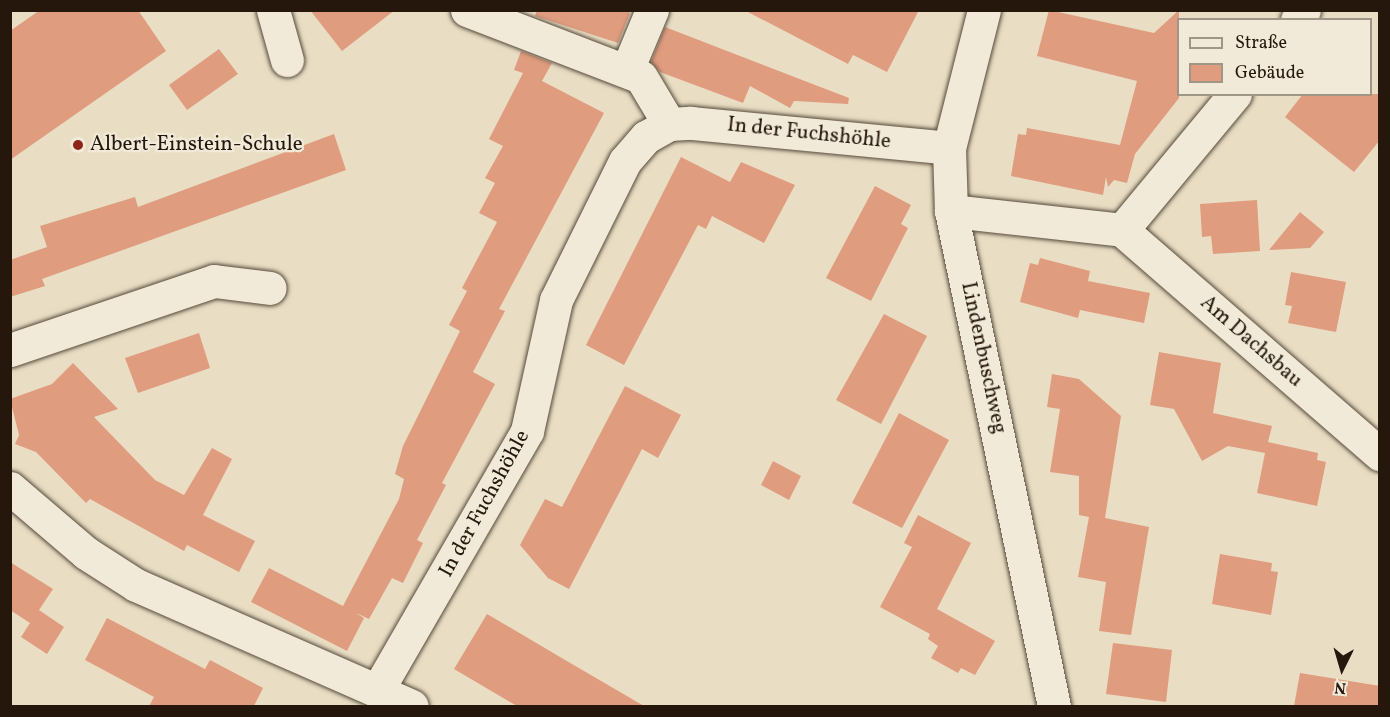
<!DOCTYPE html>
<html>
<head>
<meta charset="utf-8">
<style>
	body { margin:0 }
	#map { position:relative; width:1390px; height:717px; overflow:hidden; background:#e9dec4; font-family:Vollkorn,serif }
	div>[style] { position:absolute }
	.building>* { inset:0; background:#df9c7f }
	.roads { filter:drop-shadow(0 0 2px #57493b) drop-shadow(0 0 2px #57493b) }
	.street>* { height:33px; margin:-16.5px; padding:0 16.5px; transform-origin:16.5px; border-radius:16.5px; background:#f1ead9 }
	.dots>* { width:16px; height:16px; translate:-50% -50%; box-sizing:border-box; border:3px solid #f1ead9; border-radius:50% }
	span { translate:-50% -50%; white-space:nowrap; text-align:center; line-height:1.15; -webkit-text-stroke:4.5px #f1ead9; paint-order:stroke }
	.street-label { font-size:21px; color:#26170d }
	.poi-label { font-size:21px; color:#26170d }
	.left { translate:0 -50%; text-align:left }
	.frame { position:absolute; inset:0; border:12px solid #26170d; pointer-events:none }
	.legend { position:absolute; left:1177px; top:18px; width:195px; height:78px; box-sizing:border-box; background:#f1ead9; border:2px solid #a09687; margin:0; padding:8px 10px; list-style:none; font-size:18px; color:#26170d }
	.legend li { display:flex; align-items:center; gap:12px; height:30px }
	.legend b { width:30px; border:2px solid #a09687 }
	.north { position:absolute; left:1312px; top:639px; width:60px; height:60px; -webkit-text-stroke:4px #f1ead9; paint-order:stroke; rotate:185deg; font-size:16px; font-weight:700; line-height:24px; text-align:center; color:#26170d }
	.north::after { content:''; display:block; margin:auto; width:21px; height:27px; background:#26170d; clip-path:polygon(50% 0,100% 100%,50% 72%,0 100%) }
</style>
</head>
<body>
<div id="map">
	<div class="building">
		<i style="clip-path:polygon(40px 10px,138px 10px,166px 51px,10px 160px,10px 31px)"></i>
		<i style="clip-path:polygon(310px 10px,395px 10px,342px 51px)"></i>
		<i style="clip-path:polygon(537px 10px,623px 10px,630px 13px,618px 43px,535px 16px)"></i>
		<i style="clip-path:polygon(744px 10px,919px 10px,887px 72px,853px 55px,848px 64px)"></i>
		<i style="clip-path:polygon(1049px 10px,1154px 33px,1179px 10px,1179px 98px,1135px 154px,1127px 183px,1114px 180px,1108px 187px,1106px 177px,1103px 195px,1011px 176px,1018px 134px,1026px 135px,1027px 128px,1120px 145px,1137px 81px,1037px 56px)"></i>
		<i style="clip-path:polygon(665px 27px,849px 98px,848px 104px,794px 101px,790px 108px,750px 86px,743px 103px,660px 72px,651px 62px)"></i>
		<i style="clip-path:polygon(219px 49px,238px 74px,187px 110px,169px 85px)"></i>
		<i style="clip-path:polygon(521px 51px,552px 63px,542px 81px,604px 113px,499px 309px,505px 311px,473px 372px,495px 384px,442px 483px,446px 485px,417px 540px,423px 543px,403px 583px,392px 578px,369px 619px,356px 613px,364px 618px,347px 651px,251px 602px,269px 568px,343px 606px,399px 499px,404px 479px,395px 474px,403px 446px,460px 331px,449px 325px,467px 291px,462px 288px,497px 222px,479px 213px,495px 183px,485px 178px,503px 146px,489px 139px,523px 73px,514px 70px)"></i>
		<i style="clip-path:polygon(1303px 94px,1380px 94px,1380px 140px,1354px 172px,1285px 117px)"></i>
		<i style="clip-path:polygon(334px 134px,346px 170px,42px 279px,45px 286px,10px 297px,10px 260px,47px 247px,40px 226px,135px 197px,138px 207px)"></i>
		<i style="clip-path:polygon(681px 157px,730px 182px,741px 162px,795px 185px,764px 243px,712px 216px,706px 229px,698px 225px,624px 365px,586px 345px)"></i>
		<i style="clip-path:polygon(875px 186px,911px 205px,901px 224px,908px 228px,871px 301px,826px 278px)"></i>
		<i style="clip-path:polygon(1257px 200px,1260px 251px,1213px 254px,1211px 236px,1202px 237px,1200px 204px)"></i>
		<i style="clip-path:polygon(1300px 212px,1324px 232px,1310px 248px,1269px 250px)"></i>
		<i style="clip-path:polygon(1040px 258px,1090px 271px,1088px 281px,1150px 293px,1144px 323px,1080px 310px,1078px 318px,1020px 302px,1030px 263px,1038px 265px)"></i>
		<i style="clip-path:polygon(1291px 272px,1346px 282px,1336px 332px,1288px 323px,1292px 306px,1285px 305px)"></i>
		<i style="clip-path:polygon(884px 314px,927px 336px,881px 424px,836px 400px)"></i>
		<i style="clip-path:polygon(199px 333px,210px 368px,138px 393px,125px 358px)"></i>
		<i style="clip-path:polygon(1159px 352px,1221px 363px,1213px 413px,1272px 426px,1268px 442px,1318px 453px,1317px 460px,1326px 462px,1317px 506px,1257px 493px,1265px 453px,1228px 446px,1202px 461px,1174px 409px,1150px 405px)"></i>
		<i style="clip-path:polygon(73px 363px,118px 409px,94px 417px,155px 480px,184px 495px,212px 448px,232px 459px,203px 515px,255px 541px,239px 572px,187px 545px,184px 551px,90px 499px,86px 503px,36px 452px,15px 444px,19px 435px,10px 399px,52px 384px)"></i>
		<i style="clip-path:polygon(1052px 374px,1079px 379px,1121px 416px,1105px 518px,1149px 527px,1131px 635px,1099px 631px,1106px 582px,1078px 577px,1089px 517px,1079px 515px,1079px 476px,1050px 472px,1060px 409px,1047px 407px)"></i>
		<i style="clip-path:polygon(625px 386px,681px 415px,658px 458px,642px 449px,569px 589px,548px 578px,520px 545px,545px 499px,562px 507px)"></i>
		<i style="clip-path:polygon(899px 413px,949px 440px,902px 528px,852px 503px)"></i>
		<i style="clip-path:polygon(773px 461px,801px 476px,789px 500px,761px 485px)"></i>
		<i style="clip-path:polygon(918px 515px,971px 543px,937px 609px,995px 641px,975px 675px,961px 668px,958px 673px,931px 658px,938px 646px,928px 639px,930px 634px,880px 607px,912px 547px,904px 543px)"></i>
		<i style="clip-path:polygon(1220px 554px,1272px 563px,1271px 571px,1278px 572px,1271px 615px,1212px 604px)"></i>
		<i style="clip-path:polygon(10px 562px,53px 589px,39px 610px,64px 627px,47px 654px,21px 637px,30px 623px,10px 610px)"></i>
		<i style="clip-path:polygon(487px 614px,560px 657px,644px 706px,517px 706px,454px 669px)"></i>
		<i style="clip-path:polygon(107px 618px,205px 669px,210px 660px,263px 688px,254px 706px,149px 706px,154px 697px,85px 660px)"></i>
		<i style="clip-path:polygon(1113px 643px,1172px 650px,1166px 702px,1106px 694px)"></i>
		<i style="clip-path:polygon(1300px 673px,1380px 686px,1380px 706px,1294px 706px)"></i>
	</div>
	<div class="roads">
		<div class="street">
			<i style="left:273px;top:10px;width:52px;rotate:74.4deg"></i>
			<i style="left:467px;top:10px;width:186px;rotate:21.1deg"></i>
			<i style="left:641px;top:77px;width:55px;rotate:59.2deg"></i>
			<i style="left:984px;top:10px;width:142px;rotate:104.2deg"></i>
			<i style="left:949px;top:148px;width:63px;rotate:88.2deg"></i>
			<i style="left:951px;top:211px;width:506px;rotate:78.25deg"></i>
			<i style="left:1297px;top:20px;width:12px;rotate:-55deg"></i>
			<i style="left:627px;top:70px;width:65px;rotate:-67.4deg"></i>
			<i style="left:951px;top:211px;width:172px;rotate:6.3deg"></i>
			<i style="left:1122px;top:230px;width:342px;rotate:41deg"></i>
			<i style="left:1122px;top:230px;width:177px;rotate:-50.3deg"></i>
			<i style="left:10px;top:350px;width:215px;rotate:-18.7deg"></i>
			<i style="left:214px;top:281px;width:56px;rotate:7.1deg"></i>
			<i style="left:10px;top:488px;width:100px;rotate:40.5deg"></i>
			<i style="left:86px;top:553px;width:59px;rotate:32.6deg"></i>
			<i style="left:136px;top:585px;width:301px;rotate:23.7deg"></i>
			<i style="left:377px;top:691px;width:300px;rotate:-60deg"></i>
			<i style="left:527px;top:431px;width:134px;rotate:-77.5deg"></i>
			<i style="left:556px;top:300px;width:155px;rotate:-63.6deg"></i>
			<i style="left:625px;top:161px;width:32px;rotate:-49deg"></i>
			<i style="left:646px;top:137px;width:26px;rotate:-29deg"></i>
			<i style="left:669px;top:124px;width:22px;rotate:-3deg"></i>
			<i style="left:691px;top:123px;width:259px;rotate:5.5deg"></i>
		</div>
	</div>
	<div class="dots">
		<i style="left:78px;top:145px;background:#8f2418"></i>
	</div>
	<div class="street-label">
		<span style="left:809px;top:134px;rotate:6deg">In der Fuchshöhle</span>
		<span style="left:1251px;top:342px;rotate:41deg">Am Dachsbau</span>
		<span style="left:983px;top:358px;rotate:78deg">Lindenbuschweg</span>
		<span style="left:485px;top:504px;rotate:-61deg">In der Fuchshöhle</span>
	</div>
	<div class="poi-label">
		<span class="left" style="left:90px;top:145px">Albert-Einstein-Schule</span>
	</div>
	<div class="frame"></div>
	<ul class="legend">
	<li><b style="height:8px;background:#f1ead9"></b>Straße</li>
	<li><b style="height:16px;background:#df9c7f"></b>Gebäude</li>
	</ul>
	<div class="north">N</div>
</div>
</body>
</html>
